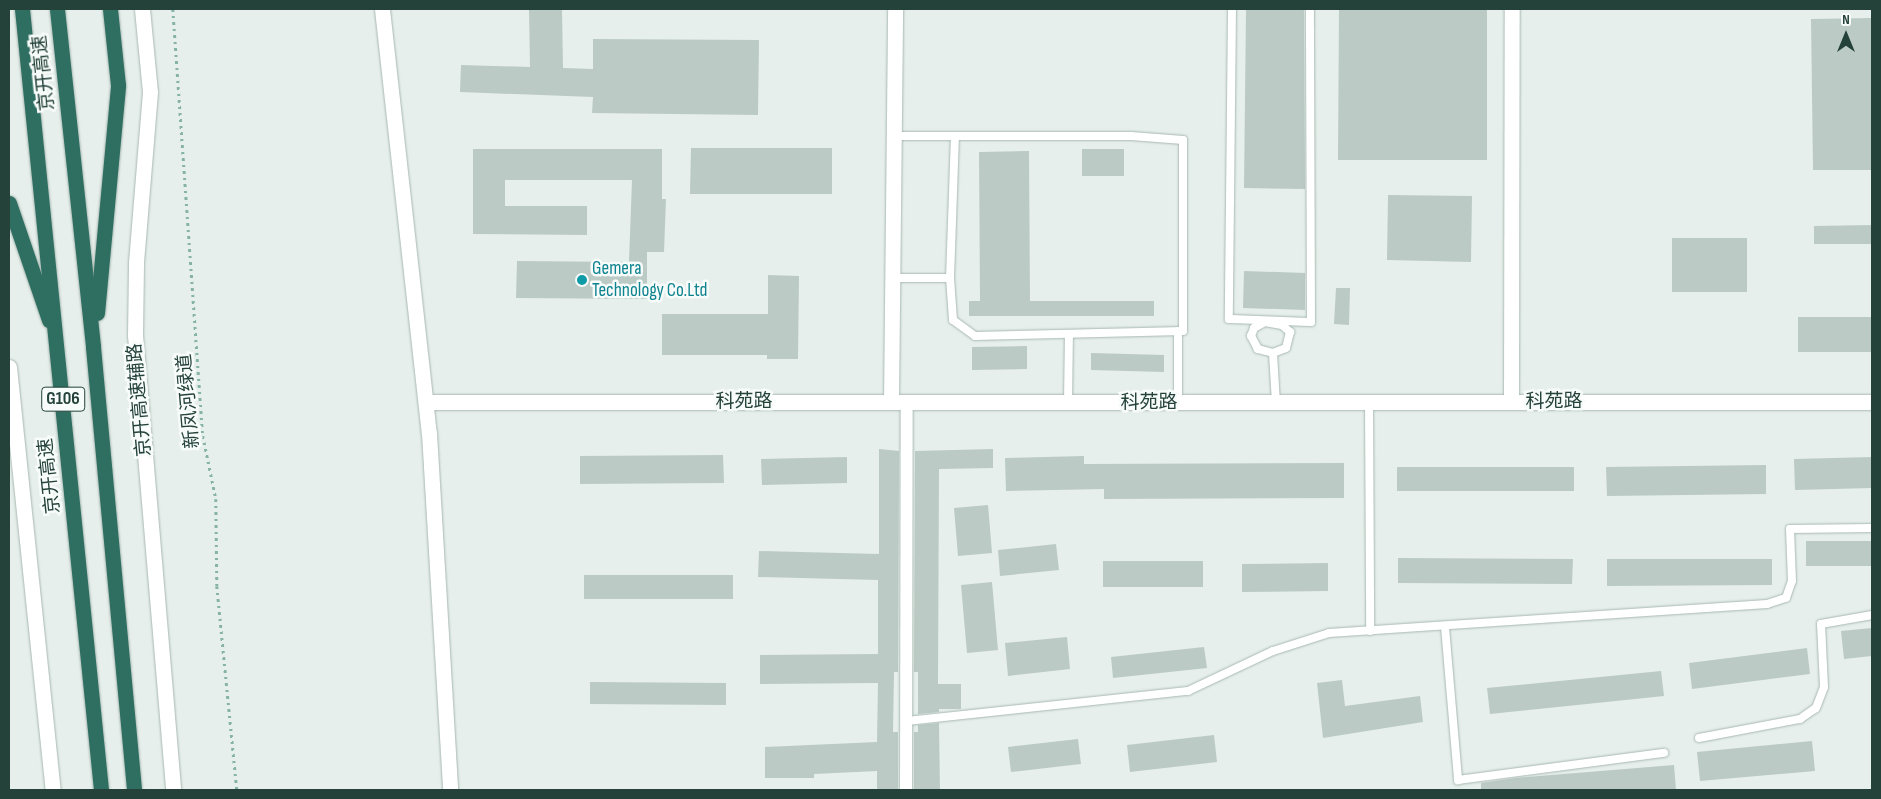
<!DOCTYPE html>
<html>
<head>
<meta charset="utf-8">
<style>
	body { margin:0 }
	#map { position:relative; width:1881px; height:799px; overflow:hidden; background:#e6efeb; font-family:"Sofia Sans Condensed","Noto Sans SC",sans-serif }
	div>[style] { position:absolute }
	.building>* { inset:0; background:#bbcac4 }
	.path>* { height:2.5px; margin-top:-1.25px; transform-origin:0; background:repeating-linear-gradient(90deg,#86b3a5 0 2.5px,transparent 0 6.5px) }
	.roads { filter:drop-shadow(0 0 1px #a8b8b2) drop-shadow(0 0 1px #a8b8b2) }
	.service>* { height:8px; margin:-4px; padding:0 4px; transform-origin:4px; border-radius:4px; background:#fff }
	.pedestrian>* { height:12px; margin:-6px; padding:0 6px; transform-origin:6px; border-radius:6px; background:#fff }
	.tertiary>* { height:15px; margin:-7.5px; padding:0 7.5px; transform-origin:7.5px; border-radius:7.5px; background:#fff }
	.secondary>* { height:15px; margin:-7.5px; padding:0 7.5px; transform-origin:7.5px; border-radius:7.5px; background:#fff }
	.motorway>* { height:15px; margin:-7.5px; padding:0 7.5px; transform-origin:7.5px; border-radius:7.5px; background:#2f6f62 }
	.dots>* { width:14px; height:14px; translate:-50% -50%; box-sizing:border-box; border:2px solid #f7fbf9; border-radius:50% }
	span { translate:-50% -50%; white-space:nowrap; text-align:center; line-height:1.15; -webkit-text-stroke:5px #f7fbf9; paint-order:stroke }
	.shield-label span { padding:1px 4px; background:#f7fbf9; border:1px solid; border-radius:4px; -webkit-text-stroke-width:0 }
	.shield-label { font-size:18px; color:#24423a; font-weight:700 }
	.street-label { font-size:19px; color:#24423a }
	.culture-label { font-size:19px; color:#0d838f }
	.left { translate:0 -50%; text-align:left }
	.frame { position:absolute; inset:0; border:10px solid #24423a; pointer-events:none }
	.north { position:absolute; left:1821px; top:10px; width:50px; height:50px; -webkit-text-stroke:4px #f7fbf9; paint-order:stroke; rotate:0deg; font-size:14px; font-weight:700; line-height:20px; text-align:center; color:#24423a }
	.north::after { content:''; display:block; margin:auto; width:18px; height:22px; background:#24423a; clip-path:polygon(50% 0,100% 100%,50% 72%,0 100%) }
</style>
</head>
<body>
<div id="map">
	<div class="building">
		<i style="clip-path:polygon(529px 9px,562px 9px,563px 68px,593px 69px,593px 39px,759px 40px,758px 115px,592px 113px,593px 97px,460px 92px,461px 65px,530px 67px)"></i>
		<i style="clip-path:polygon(1246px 9px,1304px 9px,1305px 189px,1244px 188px)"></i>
		<i style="clip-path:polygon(1339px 9px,1487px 9px,1487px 160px,1338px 160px)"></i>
		<i style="clip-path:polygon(1872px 18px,1872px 170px,1813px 170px,1811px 19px)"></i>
		<i style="clip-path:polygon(691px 148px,832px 148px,832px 194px,690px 194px)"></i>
		<i style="clip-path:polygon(473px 149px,662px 149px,662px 199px,666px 199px,664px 252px,647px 252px,647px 299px,516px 298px,517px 261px,629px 262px,632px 180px,505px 180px,505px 206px,587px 206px,587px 235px,473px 234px)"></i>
		<i style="clip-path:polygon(1082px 149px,1124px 149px,1124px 176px,1082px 176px)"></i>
		<i style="clip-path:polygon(1029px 151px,1030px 301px,1154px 301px,1154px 316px,969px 316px,969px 301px,980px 301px,979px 152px)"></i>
		<i style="clip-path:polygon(1388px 195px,1472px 196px,1471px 262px,1387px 260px)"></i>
		<i style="clip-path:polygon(1872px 225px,1872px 244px,1814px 244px,1814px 226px)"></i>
		<i style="clip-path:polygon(1672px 238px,1747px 238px,1747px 292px,1672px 292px)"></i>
		<i style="clip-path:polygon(1244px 271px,1305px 273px,1305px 310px,1243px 308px)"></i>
		<i style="clip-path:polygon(768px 275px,799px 276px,798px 359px,767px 359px,767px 355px,662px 355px,662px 314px,768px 314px)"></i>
		<i style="clip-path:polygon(1336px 288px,1350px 288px,1349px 325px,1334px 324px)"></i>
		<i style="clip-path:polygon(1798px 317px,1872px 317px,1872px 352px,1798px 352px)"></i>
		<i style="clip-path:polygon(1027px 346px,1027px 369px,972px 370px,972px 347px)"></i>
		<i style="clip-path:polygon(1091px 353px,1164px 355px,1164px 372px,1091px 370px)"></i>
		<i style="clip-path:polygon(879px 449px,899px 451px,898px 672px,894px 672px,893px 732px,898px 732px,898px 790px,877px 790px,877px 771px,814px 774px,814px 778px,765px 778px,765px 747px,877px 742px,878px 683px,760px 684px,760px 655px,878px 654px,878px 580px,758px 577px,759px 551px,879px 554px)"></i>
		<i style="clip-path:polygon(993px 449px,993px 468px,939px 469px,938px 684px,961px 684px,961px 709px,939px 709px,939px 712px,918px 714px,918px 672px,914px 672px,915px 451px)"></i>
		<i style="clip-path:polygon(723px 455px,724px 483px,580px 484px,580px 456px)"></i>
		<i style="clip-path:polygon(1084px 456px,1084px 464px,1344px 463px,1344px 498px,1104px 499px,1104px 489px,1006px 491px,1005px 458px)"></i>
		<i style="clip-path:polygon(847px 457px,847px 483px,762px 485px,761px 459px)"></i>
		<i style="clip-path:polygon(1872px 457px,1872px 488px,1795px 490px,1794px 459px)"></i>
		<i style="clip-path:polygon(1766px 465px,1766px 494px,1607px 496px,1606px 467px)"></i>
		<i style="clip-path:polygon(1397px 467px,1574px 467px,1574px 491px,1397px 491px)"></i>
		<i style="clip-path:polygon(988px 505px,992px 553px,958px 556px,954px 508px)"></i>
		<i style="clip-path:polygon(1806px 541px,1872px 541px,1872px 566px,1806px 566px)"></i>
		<i style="clip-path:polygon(1056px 544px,1059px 570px,1000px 576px,998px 550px)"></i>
		<i style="clip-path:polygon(1398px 558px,1573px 559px,1572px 584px,1398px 583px)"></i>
		<i style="clip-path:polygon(1607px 559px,1772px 559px,1772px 585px,1607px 586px)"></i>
		<i style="clip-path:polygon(1103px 561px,1203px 561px,1203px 587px,1103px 587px)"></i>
		<i style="clip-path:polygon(1328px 563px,1328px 591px,1242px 592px,1242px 564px)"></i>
		<i style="clip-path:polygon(584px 575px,733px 575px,733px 599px,584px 599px)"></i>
		<i style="clip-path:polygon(992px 582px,998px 650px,967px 653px,961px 585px)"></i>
		<i style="clip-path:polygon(1872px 628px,1872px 656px,1844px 659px,1841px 631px)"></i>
		<i style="clip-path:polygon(1067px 637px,1070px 669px,1008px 676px,1005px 643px)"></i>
		<i style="clip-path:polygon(1204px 647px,1207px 668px,1113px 678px,1111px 657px)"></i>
		<i style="clip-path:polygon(1807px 648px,1810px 674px,1692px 689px,1689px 663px)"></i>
		<i style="clip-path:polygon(1661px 671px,1664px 696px,1490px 714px,1487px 688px)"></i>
		<i style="clip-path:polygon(1342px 680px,1345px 706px,1420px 696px,1423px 722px,1323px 738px,1317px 683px)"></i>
		<i style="clip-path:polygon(590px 682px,726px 683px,726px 705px,590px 704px)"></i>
		<i style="clip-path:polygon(939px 723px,940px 790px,914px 790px,914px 732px,918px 732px,918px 725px)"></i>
		<i style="clip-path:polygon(1214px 735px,1217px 762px,1130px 772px,1127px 745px)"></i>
		<i style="clip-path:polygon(1078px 739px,1081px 764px,1011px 772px,1008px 747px)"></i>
		<i style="clip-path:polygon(1812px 741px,1815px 771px,1700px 781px,1697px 752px)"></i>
		<i style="clip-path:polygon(1674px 765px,1676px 790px,1481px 790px,1481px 783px,1515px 778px)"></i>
	</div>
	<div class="path">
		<i style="left:173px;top:9px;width:428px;rotate:86deg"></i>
		<i style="left:203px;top:436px;width:64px;rotate:78.3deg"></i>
		<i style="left:216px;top:499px;width:87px;rotate:89.3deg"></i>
		<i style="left:217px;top:586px;width:205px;rotate:84.4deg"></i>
	</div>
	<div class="roads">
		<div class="service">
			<i style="left:1232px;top:9px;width:310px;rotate:90.6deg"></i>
			<i style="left:1229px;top:319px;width:82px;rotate:2.1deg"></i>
			<i style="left:1311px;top:322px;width:313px;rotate:-90.2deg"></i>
			<i style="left:892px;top:278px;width:58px"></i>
			<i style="left:950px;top:278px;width:42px;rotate:85.9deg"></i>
			<i style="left:953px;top:320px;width:27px;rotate:36deg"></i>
			<i style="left:975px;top:336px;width:208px;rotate:-1.4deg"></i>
			<i style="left:1183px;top:331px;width:191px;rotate:-90deg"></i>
			<i style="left:1183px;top:140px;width:52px;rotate:-175.6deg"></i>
			<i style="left:1131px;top:136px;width:237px;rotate:180deg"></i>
			<i style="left:950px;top:278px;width:142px;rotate:-88deg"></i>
			<i style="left:1265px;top:322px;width:17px;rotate:10deg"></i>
			<i style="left:1282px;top:325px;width:11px;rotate:41deg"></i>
			<i style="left:1290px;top:332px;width:16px;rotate:104deg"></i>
			<i style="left:1286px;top:348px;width:14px;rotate:159deg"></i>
			<i style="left:1273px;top:353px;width:16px;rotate:-165deg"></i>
			<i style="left:1258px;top:349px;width:15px;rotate:-118deg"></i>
			<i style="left:1251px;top:336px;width:9px;rotate:-69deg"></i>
			<i style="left:1254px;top:328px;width:13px;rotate:-29deg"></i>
			<i style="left:1178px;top:331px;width:72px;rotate:90deg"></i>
			<i style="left:1273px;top:353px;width:50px;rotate:86.6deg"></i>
			<i style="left:1068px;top:402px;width:68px;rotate:-89.2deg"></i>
			<i style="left:1369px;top:402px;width:229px;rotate:89.7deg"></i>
			<i style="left:1445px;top:627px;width:154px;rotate:85.1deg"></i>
			<i style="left:1458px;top:780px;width:208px;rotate:-7.5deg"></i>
			<i style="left:906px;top:721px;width:284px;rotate:-6.1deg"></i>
			<i style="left:1188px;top:691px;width:94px;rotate:-25.2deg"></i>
			<i style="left:1273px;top:651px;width:59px;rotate:-17.8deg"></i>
			<i style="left:1329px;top:633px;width:439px;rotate:-3.8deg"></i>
			<i style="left:1767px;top:604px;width:20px;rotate:-18deg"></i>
			<i style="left:1786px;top:598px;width:18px;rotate:-71deg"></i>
			<i style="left:1792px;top:581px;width:52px;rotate:-92.2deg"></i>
			<i style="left:1790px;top:529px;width:82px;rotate:-0.7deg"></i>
			<i style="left:1699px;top:738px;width:103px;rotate:-10.7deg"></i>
			<i style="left:1800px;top:719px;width:19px;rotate:-35deg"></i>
			<i style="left:1816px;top:708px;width:22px;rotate:-69deg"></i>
			<i style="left:1824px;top:687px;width:63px;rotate:-92.7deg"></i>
			<i style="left:1821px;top:624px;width:52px;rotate:-10deg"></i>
		</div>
		<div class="pedestrian">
			<i style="left:906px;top:790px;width:388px;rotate:-89.9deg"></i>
		</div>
		<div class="tertiary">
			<i style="left:382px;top:9px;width:427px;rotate:83.7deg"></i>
			<i style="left:429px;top:433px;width:358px;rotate:86.6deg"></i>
			<i style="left:426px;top:402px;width:1446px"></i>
			<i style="left:891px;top:402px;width:393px;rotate:-89.4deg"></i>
			<i style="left:1511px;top:402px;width:393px;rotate:-89.9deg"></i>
		</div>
		<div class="secondary">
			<i style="left:142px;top:9px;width:83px;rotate:84.5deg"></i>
			<i style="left:150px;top:92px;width:173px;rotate:94.7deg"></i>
			<i style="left:136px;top:264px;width:71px;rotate:90.8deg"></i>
			<i style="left:135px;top:335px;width:457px;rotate:85.2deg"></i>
			<i style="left:9px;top:367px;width:425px;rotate:84.1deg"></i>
		</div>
		<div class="motorway">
			<i style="left:22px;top:9px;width:785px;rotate:84.22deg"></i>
			<i style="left:57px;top:9px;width:340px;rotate:83.9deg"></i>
			<i style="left:93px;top:347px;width:445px;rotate:84.7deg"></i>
			<i style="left:9px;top:203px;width:124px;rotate:71.1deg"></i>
			<i style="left:97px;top:313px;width:229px;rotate:-84.7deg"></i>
			<i style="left:118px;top:85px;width:76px;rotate:-96deg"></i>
		</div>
	</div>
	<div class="dots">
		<i style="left:582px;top:280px;background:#0f9aa8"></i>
	</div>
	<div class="shield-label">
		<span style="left:63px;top:399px">G106</span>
	</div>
	<div class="street-label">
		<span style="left:44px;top:73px;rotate:-96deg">京开高速</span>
		<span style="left:140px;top:400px;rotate:-95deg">京开高速辅路</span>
		<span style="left:189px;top:401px;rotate:-95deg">新凤河绿道</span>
		<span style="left:744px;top:402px">科苑路</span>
		<span style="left:1554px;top:402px">科苑路</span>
		<span style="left:1149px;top:403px">科苑路</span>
		<span style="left:50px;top:476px;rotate:-96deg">京开高速</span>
	</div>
	<div class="culture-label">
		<span class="left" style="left:592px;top:280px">Gemera<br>Technology Co.Ltd</span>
	</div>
	<div class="frame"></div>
	<div class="north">N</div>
</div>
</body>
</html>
